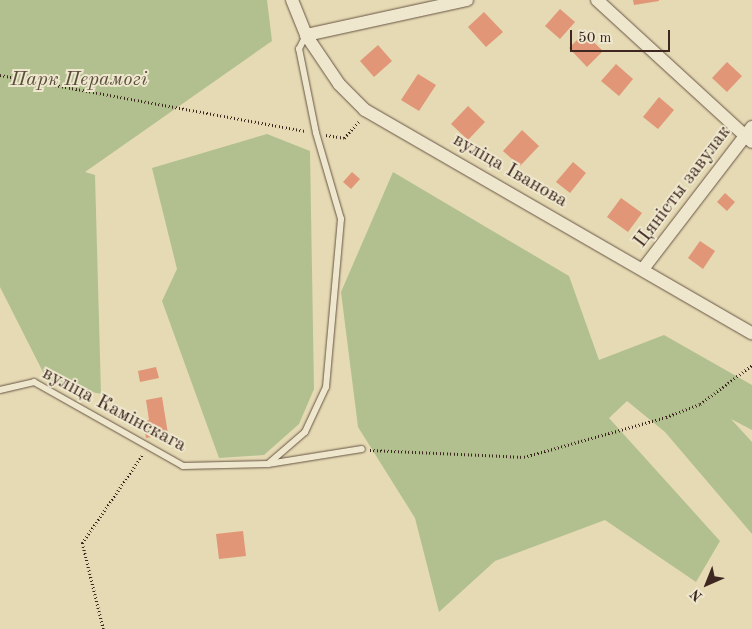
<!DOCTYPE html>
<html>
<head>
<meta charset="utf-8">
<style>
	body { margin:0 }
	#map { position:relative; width:752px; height:629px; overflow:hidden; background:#e5dab3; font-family:"Old Standard TT",serif }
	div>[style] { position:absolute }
	.green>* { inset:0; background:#b2c08f }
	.building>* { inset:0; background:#e09677 }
	.path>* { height:2.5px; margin-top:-1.25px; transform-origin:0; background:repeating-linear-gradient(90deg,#3e2720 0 1px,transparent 0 3.5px) }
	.roads { filter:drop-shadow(0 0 1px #685445) drop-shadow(0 0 1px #685445) }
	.service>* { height:6px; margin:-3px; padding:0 3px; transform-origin:3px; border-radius:3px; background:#eee7ce }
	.minor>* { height:12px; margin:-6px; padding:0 6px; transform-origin:6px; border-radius:6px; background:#eee7ce }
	span { translate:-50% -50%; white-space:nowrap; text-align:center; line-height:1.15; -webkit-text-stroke:4px #eee7ce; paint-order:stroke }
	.park-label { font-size:20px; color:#5b4d3c; font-style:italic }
	.street-label { font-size:20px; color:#3e2720 }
	.north { position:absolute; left:682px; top:559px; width:50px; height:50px; -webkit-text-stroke:4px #eee7ce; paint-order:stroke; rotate:224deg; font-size:14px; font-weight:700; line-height:20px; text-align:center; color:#3e2720 }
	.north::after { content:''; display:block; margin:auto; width:18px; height:22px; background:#3e2720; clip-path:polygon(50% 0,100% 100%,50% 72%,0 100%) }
	.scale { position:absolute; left:570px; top:30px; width:100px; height:22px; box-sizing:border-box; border:2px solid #3e2720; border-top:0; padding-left:6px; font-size:15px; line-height:18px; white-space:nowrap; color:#3e2720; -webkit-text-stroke:4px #eee7ce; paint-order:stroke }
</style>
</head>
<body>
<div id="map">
	<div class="green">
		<i style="clip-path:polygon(0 0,267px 0,272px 41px,85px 172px,95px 175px,101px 394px,48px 382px,0 287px)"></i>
		<i style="clip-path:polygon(267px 134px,310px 151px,314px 389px,299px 424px,264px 455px,219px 458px,162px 301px,177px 269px,152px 168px)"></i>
		<i style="clip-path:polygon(393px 172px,569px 276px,599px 360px,664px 335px,752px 385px,752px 430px,731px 419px,752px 442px,752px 534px,665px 432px,627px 401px,609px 418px,720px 541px,696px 582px,605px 520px,495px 561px,439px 612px,415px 518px,358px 427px,341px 292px)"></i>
	</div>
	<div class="building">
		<i style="clip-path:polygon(633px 0,659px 0,659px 1px,634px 5px)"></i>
		<i style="clip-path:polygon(560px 9px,575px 22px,560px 39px,545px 26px)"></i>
		<i style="clip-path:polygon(484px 12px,503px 32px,486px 47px,468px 27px)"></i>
		<i style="clip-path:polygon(584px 33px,603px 51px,587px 67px,569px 48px)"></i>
		<i style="clip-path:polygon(378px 45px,392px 61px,374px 77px,360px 61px)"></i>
		<i style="clip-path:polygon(727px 62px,742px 76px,727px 92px,712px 78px)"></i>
		<i style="clip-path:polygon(616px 64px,633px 79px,619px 96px,601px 81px)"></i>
		<i style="clip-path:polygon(418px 74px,436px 85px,419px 111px,401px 100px)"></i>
		<i style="clip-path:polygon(659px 97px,674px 110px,658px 129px,643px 117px)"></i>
		<i style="clip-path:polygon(468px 106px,485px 122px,468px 140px,451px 124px)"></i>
		<i style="clip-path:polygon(522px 130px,539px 146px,520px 166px,503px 151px)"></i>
		<i style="clip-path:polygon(573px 162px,586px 173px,570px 193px,556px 182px)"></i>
		<i style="clip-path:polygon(352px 172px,360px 179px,351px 189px,343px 182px)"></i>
		<i style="clip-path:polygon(725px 193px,735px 202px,727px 211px,717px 202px)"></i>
		<i style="clip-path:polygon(621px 198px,642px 213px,628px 232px,607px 217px)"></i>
		<i style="clip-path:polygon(700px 241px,715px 251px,703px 269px,688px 258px)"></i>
		<i style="clip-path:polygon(156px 367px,159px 378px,140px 382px,138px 371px)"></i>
		<i style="clip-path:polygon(162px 397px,168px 434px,146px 438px,143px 421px,149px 420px,146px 400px)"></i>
		<i style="clip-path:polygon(243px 531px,246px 556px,219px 559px,216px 534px)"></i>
	</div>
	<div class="path">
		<i style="left:0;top:75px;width:311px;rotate:10.4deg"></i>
		<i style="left:326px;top:135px;width:18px;rotate:9deg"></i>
		<i style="left:344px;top:138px;width:24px;rotate:-48deg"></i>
		<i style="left:370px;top:450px;width:154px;rotate:2.6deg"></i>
		<i style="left:524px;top:457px;width:148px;rotate:-15.7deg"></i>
		<i style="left:666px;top:417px;width:36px;rotate:-21deg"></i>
		<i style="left:700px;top:404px;width:65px;rotate:-36.9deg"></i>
		<i style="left:103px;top:629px;width:89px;rotate:-103.7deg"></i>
		<i style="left:82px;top:543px;width:108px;rotate:-55.6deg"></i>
	</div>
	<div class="roads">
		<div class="service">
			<i style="left:0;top:390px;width:35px;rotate:-13deg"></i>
			<i style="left:34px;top:382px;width:171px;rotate:29.4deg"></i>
			<i style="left:183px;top:466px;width:85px;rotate:-1.3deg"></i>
			<i style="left:268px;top:464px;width:95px;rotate:-9.1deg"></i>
			<i style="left:268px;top:464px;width:49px;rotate:-40.9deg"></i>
			<i style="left:305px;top:432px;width:50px;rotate:-65deg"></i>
			<i style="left:326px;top:387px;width:169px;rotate:-84.9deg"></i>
			<i style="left:341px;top:219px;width:90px;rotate:-106.2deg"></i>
			<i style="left:316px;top:133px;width:86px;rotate:-101.4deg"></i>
			<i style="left:299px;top:49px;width:16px;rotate:-63deg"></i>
		</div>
		<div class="minor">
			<i style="left:292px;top:0;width:38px;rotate:68deg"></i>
			<i style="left:306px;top:35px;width:59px;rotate:56deg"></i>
			<i style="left:339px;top:84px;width:37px;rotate:45deg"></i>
			<i style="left:365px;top:110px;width:447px;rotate:30deg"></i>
			<i style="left:597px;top:0;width:210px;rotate:42.5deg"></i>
			<i style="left:306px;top:35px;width:165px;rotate:-12.3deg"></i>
			<i style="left:643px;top:269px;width:179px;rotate:-52.5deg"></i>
		</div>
	</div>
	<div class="park-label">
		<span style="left:79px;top:80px">Парк Перамогі</span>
	</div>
	<div class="street-label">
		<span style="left:510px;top:171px;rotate:30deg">вуліца Іванова</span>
		<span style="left:683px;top:187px;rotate:-53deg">Цяністы завулак</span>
		<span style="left:114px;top:410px;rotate:28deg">вуліца Камінскага</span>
	</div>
	<div class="north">N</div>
	<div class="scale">50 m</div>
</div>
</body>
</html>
